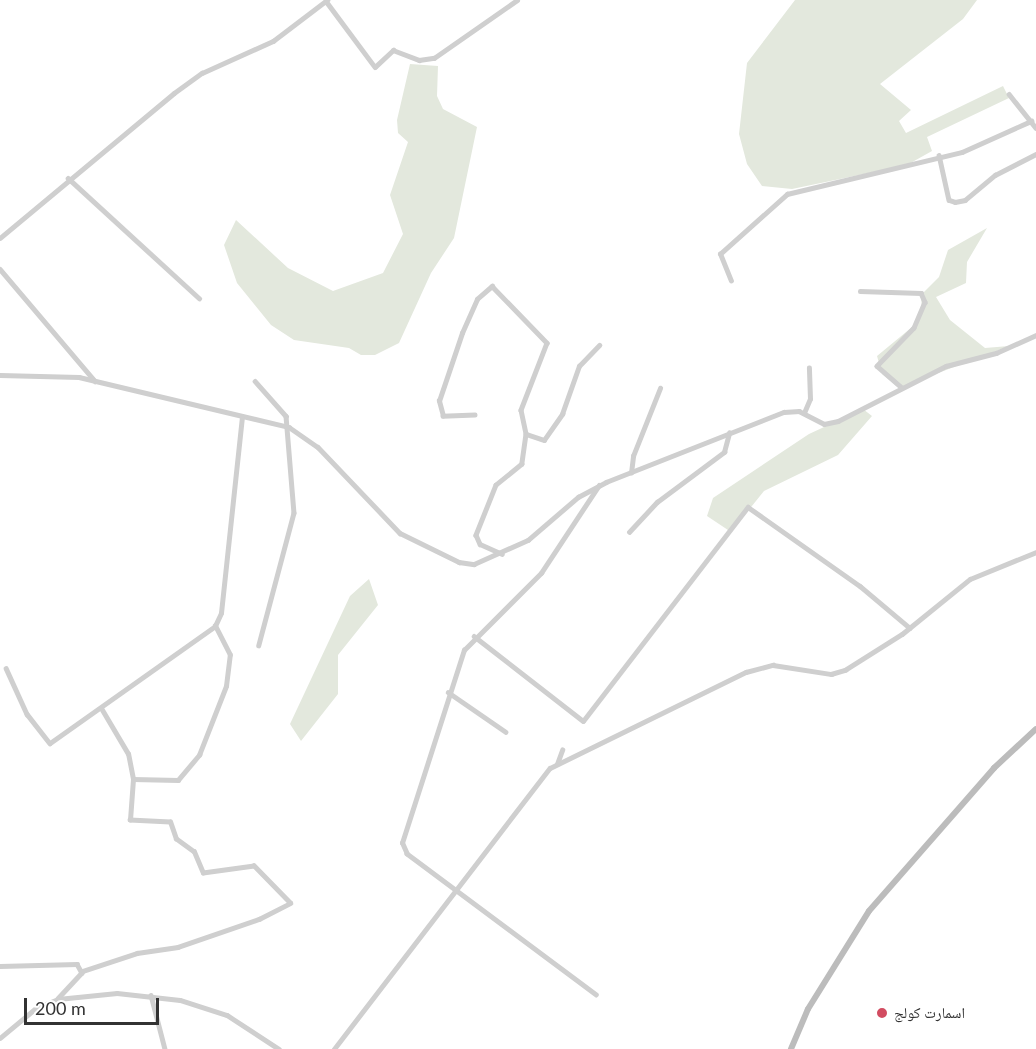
<!DOCTYPE html>
<html>
<head>
<meta charset="utf-8">
<style>
	body { margin:0 }
	#map { position:relative; width:1036px; height:1049px; overflow:hidden; background:#fff; font-family:Lato,"Noto Naskh Arabic",sans-serif }
	div>[style] { position:absolute }
	.green>* { inset:0; background:#e3e8dd }
	.street>* { height:4.5px; margin:-2.25px; padding:0 2.25px; transform-origin:2.25px; border-radius:2.25px; background:#cfcfcf }
	.secondary>* { height:6px; margin:-3px; padding:0 3px; transform-origin:3px; border-radius:3px; background:#bcbcbc }
	.dots>* { width:16px; height:16px; translate:-50% -50%; box-sizing:border-box; border:3px solid #fff; border-radius:50% }
	span { translate:-50% -50%; white-space:nowrap; text-align:center; line-height:1.15; -webkit-text-stroke:6px #fff; paint-order:stroke }
	.poi-label { font-size:15px; color:#323232 }
	.left { translate:0 -50%; text-align:left }
	.scale { position:absolute; left:24px; top:998px; width:135px; height:27px; box-sizing:border-box; border:3px solid #323232; border-top:0; padding-left:8px; font-size:18px; line-height:21px; white-space:nowrap; color:#323232; -webkit-text-stroke:4px #fff; paint-order:stroke }
</style>
</head>
<body>
<div id="map">
	<div class="green">
		<i style="clip-path:polygon(795px 0,977px 0,963px 19px,880px 84px,911px 110px,899px 121px,906px 133px,1003px 86px,1009px 98px,927px 137px,932px 151px,907px 165px,792px 189px,762px 186px,747px 164px,739px 134px,747px 63px)"></i>
		<i style="clip-path:polygon(410px 64px,438px 66px,437px 96px,443px 109px,477px 127px,454px 238px,431px 273px,399px 343px,375px 355px,361px 355px,349px 348px,294px 340px,271px 325px,237px 283px,224px 245px,236px 220px,288px 268px,333px 291px,383px 273px,403px 234px,390px 195px,408px 142px,398px 133px,397px 120px)"></i>
		<i style="clip-path:polygon(987px 228px,967px 262px,966px 283px,936px 297px,950px 320px,985px 348px,1009px 346px,899px 388px,882px 374px,877px 356px,917px 323px,922px 312px,921px 295px,939px 277px,948px 250px)"></i>
		<i style="clip-path:polygon(863px 409px,872px 416px,838px 455px,764px 491px,731px 532px,707px 516px,713px 498px,809px 434px)"></i>
		<i style="clip-path:polygon(369px 579px,378px 605px,338px 655px,338px 694px,301px 741px,290px 724px,350px 596px)"></i>
	</div>
	<div class="street">
		<i style="left:326px;top:1px;width:82px;rotate:53.4deg"></i>
		<i style="left:375px;top:67px;width:25px;rotate:-43deg"></i>
		<i style="left:393px;top:50px;width:28px;rotate:21deg"></i>
		<i style="left:419px;top:60px;width:15px;rotate:-8deg"></i>
		<i style="left:434px;top:58px;width:101px;rotate:-34.9deg"></i>
		<i style="left:1009px;top:94px;width:43px;rotate:51.5deg"></i>
		<i style="left:939px;top:155px;width:46px;rotate:77.5deg"></i>
		<i style="left:949px;top:200px;width:6px;rotate:18deg"></i>
		<i style="left:955px;top:202px;width:10px;rotate:-11deg"></i>
		<i style="left:965px;top:200px;width:39px;rotate:-40deg"></i>
		<i style="left:995px;top:175px;width:46px;rotate:-27.1deg"></i>
		<i style="left:68px;top:178px;width:178px;rotate:42.5deg"></i>
		<i style="left:0;top:238px;width:226px;rotate:-39.8deg"></i>
		<i style="left:174px;top:93px;width:34px;rotate:-36deg"></i>
		<i style="left:202px;top:73px;width:78px;rotate:-24.3deg"></i>
		<i style="left:273px;top:41px;width:68px;rotate:-37.2deg"></i>
		<i style="left:0;top:269px;width:147px;rotate:49.7deg"></i>
		<i style="left:731px;top:281px;width:29px;rotate:-112deg"></i>
		<i style="left:720px;top:254px;width:90px;rotate:-41.8deg"></i>
		<i style="left:787px;top:194px;width:180px;rotate:-13.5deg"></i>
		<i style="left:962px;top:152px;width:76px;rotate:-24.2deg"></i>
		<i style="left:860px;top:291px;width:61px;rotate:1.9deg"></i>
		<i style="left:921px;top:293px;width:10px;rotate:66deg"></i>
		<i style="left:925px;top:302px;width:28px;rotate:113deg"></i>
		<i style="left:914px;top:328px;width:53px;rotate:134.2deg"></i>
		<i style="left:877px;top:366px;width:33px;rotate:41deg"></i>
		<i style="left:0;top:375px;width:79px;rotate:1.5deg"></i>
		<i style="left:79px;top:377px;width:216px;rotate:13.4deg"></i>
		<i style="left:289px;top:427px;width:35px;rotate:35deg"></i>
		<i style="left:318px;top:447px;width:119px;rotate:46.4deg"></i>
		<i style="left:400px;top:533px;width:66px;rotate:26.2deg"></i>
		<i style="left:459px;top:562px;width:15px;rotate:8deg"></i>
		<i style="left:474px;top:564px;width:59px;rotate:-24deg"></i>
		<i style="left:528px;top:540px;width:66px;rotate:-40.7deg"></i>
		<i style="left:578px;top:497px;width:32px;rotate:-28deg"></i>
		<i style="left:606px;top:482px;width:191px;rotate:-21.5deg"></i>
		<i style="left:784px;top:412px;width:15px;rotate:-4deg"></i>
		<i style="left:799px;top:411px;width:28px;rotate:27deg"></i>
		<i style="left:824px;top:424px;width:14px;rotate:-12deg"></i>
		<i style="left:838px;top:421px;width:121px;rotate:-27deg"></i>
		<i style="left:946px;top:366px;width:52px;rotate:-14.6deg"></i>
		<i style="left:996px;top:353px;width:44px;rotate:-24.2deg"></i>
		<i style="left:255px;top:381px;width:47px;rotate:48.5deg"></i>
		<i style="left:286px;top:416px;width:97px;rotate:85.3deg"></i>
		<i style="left:294px;top:513px;width:137px;rotate:104.9deg"></i>
		<i style="left:804px;top:413px;width:15px;rotate:-67deg"></i>
		<i style="left:810px;top:399px;width:31px;rotate:-92deg"></i>
		<i style="left:475px;top:415px;width:32px;rotate:178deg"></i>
		<i style="left:443px;top:416px;width:16px;rotate:-105deg"></i>
		<i style="left:439px;top:401px;width:72px;rotate:-71.3deg"></i>
		<i style="left:462px;top:333px;width:37px;rotate:-66deg"></i>
		<i style="left:477px;top:299px;width:20px;rotate:-41deg"></i>
		<i style="left:492px;top:286px;width:79px;rotate:46deg"></i>
		<i style="left:547px;top:343px;width:72px;rotate:111.2deg"></i>
		<i style="left:521px;top:410px;width:25px;rotate:78deg"></i>
		<i style="left:526px;top:434px;width:30px;rotate:98deg"></i>
		<i style="left:522px;top:464px;width:33px;rotate:141deg"></i>
		<i style="left:496px;top:485px;width:54px;rotate:111.8deg"></i>
		<i style="left:476px;top:535px;width:10px;rotate:66deg"></i>
		<i style="left:480px;top:544px;width:24px;rotate:24deg"></i>
		<i style="left:526px;top:434px;width:19px;rotate:18deg"></i>
		<i style="left:544px;top:440px;width:32px;rotate:-55deg"></i>
		<i style="left:562px;top:414px;width:51px;rotate:-70.5deg"></i>
		<i style="left:579px;top:366px;width:29px;rotate:-46deg"></i>
		<i style="left:631px;top:473px;width:17px;rotate:-83deg"></i>
		<i style="left:633px;top:456px;width:73px;rotate:-68.3deg"></i>
		<i style="left:629px;top:532px;width:41px;rotate:-47deg"></i>
		<i style="left:657px;top:502px;width:84px;rotate:-36.7deg"></i>
		<i style="left:724px;top:452px;width:20px;rotate:-75deg"></i>
		<i style="left:474px;top:636px;width:138px;rotate:37.9deg"></i>
		<i style="left:583px;top:721px;width:270px;rotate:-52.4deg"></i>
		<i style="left:748px;top:507px;width:137px;rotate:35.2deg"></i>
		<i style="left:860px;top:586px;width:65px;rotate:40deg"></i>
		<i style="left:6px;top:668px;width:51px;rotate:65.5deg"></i>
		<i style="left:27px;top:714px;width:37px;rotate:52deg"></i>
		<i style="left:50px;top:743px;width:202px;rotate:-35.3deg"></i>
		<i style="left:215px;top:626px;width:14px;rotate:-65deg"></i>
		<i style="left:221px;top:613px;width:197px;rotate:-83.9deg"></i>
		<i style="left:448px;top:692px;width:70px;rotate:34.6deg"></i>
		<i style="left:557px;top:764px;width:15px;rotate:-70deg"></i>
		<i style="left:133px;top:779px;width:45px;rotate:1.3deg"></i>
		<i style="left:178px;top:780px;width:33px;rotate:-50deg"></i>
		<i style="left:199px;top:755px;width:74px;rotate:-68.6deg"></i>
		<i style="left:226px;top:686px;width:31px;rotate:-83deg"></i>
		<i style="left:230px;top:655px;width:33px;rotate:-117deg"></i>
		<i style="left:0;top:966px;width:77px;rotate:-1.5deg"></i>
		<i style="left:77px;top:964px;width:10px;rotate:61deg"></i>
		<i style="left:82px;top:973px;width:35px;rotate:133deg"></i>
		<i style="left:58px;top:999px;width:59px;rotate:-5.8deg"></i>
		<i style="left:117px;top:993px;width:63px;rotate:6.3deg"></i>
		<i style="left:180px;top:1000px;width:49px;rotate:17.7deg"></i>
		<i style="left:227px;top:1015px;width:62px;rotate:33.2deg"></i>
		<i style="left:83px;top:971px;width:57px;rotate:-18.4deg"></i>
		<i style="left:137px;top:953px;width:41px;rotate:-8.3deg"></i>
		<i style="left:178px;top:947px;width:86px;rotate:-19.1deg"></i>
		<i style="left:259px;top:919px;width:35px;rotate:-27deg"></i>
		<i style="left:290px;top:903px;width:52px;rotate:-134.2deg"></i>
		<i style="left:254px;top:866px;width:51px;rotate:172.2deg"></i>
		<i style="left:203px;top:873px;width:23px;rotate:-113deg"></i>
		<i style="left:194px;top:852px;width:22px;rotate:-144deg"></i>
		<i style="left:176px;top:839px;width:18px;rotate:-109deg"></i>
		<i style="left:170px;top:822px;width:40px;rotate:-177.1deg"></i>
		<i style="left:130px;top:820px;width:41px;rotate:-85.8deg"></i>
		<i style="left:133px;top:779px;width:25px;rotate:-101deg"></i>
		<i style="left:128px;top:754px;width:51px;rotate:-120.6deg"></i>
		<i style="left:151px;top:995px;width:56px;rotate:75.5deg"></i>
		<i style="left:596px;top:995px;width:236px;rotate:-143.3deg"></i>
		<i style="left:407px;top:854px;width:12px;rotate:-114deg"></i>
		<i style="left:402px;top:843px;width:203px;rotate:-72.2deg"></i>
		<i style="left:464px;top:650px;width:109px;rotate:-45deg"></i>
		<i style="left:541px;top:573px;width:105px;rotate:-56.6deg"></i>
		<i style="left:0;top:1038px;width:47px;rotate:-39.8deg"></i>
		<i style="left:36px;top:1008px;width:24px;rotate:-22deg"></i>
		<i style="left:334px;top:1049px;width:354px;rotate:-52.5deg"></i>
		<i style="left:550px;top:768px;width:218px;rotate:-26.1deg"></i>
		<i style="left:746px;top:672px;width:28px;rotate:-15deg"></i>
		<i style="left:773px;top:665px;width:59px;rotate:8.8deg"></i>
		<i style="left:831px;top:674px;width:15px;rotate:-16deg"></i>
		<i style="left:845px;top:670px;width:67px;rotate:-32.3deg"></i>
		<i style="left:902px;top:634px;width:87px;rotate:-39deg"></i>
		<i style="left:970px;top:579px;width:71px;rotate:-22.2deg"></i>
	</div>
	<div class="secondary">
		<i style="left:791px;top:1049px;width:43px;rotate:-67deg"></i>
		<i style="left:808px;top:1009px;width:115px;rotate:-58.1deg"></i>
		<i style="left:869px;top:911px;width:190px;rotate:-48.8deg"></i>
		<i style="left:994px;top:768px;width:57px;rotate:-42.9deg"></i>
	</div>
	<div class="dots">
		<i style="left:882px;top:1013px;background:#d24c61"></i>
	</div>
	<div class="poi-label">
		<span class="left" style="left:894px;top:1013px">اسمارت كولج</span>
	</div>
	<div class="scale">200 m</div>
</div>
</body>
</html>
